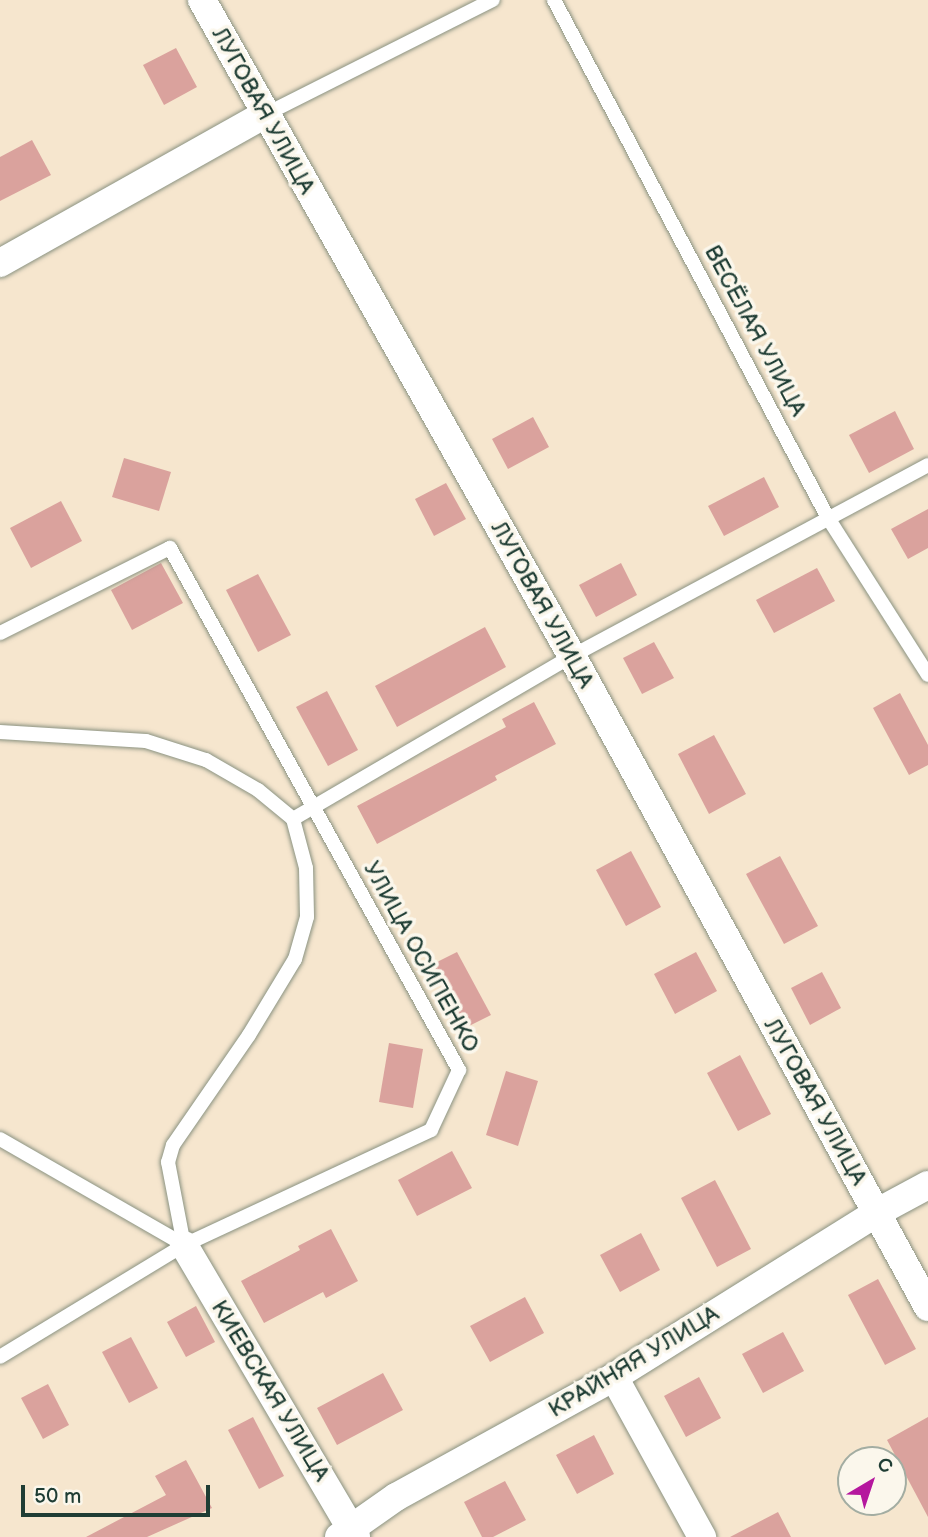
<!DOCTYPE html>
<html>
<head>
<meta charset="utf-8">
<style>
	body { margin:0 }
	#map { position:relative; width:928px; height:1537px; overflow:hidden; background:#f6e6ce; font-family:"Balsamiq Sans",sans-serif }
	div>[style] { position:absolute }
	.building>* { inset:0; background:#daa29d }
	.roads { filter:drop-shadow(0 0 2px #8a9281) drop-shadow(0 0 2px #8a9281) }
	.lane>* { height:14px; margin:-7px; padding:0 7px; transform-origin:7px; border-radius:7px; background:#fff }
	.street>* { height:28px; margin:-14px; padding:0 14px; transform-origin:14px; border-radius:14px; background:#fff }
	span { translate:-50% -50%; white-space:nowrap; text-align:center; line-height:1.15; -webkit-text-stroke:7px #fbf7ec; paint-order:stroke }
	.street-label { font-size:23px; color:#1f3d34 }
	.north { position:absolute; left:837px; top:1446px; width:70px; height:70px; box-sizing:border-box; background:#fbf7ec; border:2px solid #a3ada2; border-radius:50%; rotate:39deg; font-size:19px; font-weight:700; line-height:28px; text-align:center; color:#1f3d34 }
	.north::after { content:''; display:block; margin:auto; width:24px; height:32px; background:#b5179e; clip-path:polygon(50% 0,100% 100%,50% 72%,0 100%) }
	.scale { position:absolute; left:21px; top:1485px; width:189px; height:32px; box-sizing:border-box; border:4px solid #1f3d34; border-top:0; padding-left:9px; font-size:21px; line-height:24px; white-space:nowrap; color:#1f3d34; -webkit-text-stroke:5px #fbf7ec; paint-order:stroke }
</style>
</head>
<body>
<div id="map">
	<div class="building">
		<i style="clip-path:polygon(176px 48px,197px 87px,164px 105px,143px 65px)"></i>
		<i style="clip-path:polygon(32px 140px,51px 175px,0 201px,0 157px)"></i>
		<i style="clip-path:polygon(895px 411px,914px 449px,869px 473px,849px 435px)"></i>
		<i style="clip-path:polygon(533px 417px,549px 447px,508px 469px,492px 439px)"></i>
		<i style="clip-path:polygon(124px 458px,171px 472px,159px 511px,112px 497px)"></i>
		<i style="clip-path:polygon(764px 477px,779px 507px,724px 536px,708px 506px)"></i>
		<i style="clip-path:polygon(446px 483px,466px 519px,434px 536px,415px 499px)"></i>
		<i style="clip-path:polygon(61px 501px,82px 541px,31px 568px,10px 528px)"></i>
		<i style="clip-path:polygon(928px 509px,928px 548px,908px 559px,891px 529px)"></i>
		<i style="clip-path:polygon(161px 563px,183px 603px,132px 630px,111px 590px)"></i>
		<i style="clip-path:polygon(621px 563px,637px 595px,596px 617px,579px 585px)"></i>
		<i style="clip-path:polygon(817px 568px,835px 601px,774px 633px,756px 600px)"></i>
		<i style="clip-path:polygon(258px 574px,291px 635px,258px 652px,226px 590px)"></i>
		<i style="clip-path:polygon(485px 627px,506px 667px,397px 727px,375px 686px)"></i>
		<i style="clip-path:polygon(654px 642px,674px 678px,642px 694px,623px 658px)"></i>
		<i style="clip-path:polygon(327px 691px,358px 750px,328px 766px,296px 707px)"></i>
		<i style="clip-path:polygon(900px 693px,928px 745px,928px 765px,909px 775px,873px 708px)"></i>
		<i style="clip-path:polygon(534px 702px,556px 744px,495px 776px,497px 780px,377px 844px,357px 806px,506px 727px,502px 719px)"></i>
		<i style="clip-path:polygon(714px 735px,746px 794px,709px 814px,678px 754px)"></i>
		<i style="clip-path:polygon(631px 851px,661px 907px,626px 926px,596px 870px)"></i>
		<i style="clip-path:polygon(780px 856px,818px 926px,784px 944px,746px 874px)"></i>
		<i style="clip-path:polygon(457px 952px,491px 1015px,465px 1028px,431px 965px)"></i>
		<i style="clip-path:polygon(696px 952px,717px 991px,675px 1014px,654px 974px)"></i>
		<i style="clip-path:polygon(822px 972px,841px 1008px,810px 1025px,791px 988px)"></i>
		<i style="clip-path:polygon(389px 1043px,423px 1049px,413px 1108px,379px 1102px)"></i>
		<i style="clip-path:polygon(740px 1055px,771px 1114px,738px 1131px,707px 1073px)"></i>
		<i style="clip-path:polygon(506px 1071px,538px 1081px,518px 1146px,486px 1135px)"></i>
		<i style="clip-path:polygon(452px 1151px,472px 1188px,417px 1216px,398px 1180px)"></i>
		<i style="clip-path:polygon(715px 1180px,751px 1249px,717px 1267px,681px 1198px)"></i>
		<i style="clip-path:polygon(331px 1229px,358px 1281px,326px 1298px,323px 1292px,264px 1323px,241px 1281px,300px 1250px,298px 1246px)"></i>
		<i style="clip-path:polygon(641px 1233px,660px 1270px,620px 1292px,600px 1255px)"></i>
		<i style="clip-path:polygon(878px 1279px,916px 1349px,885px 1365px,848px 1295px)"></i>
		<i style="clip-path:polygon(525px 1297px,544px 1333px,490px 1362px,470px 1326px)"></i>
		<i style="clip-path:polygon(196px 1306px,215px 1342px,186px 1357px,167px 1322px)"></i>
		<i style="clip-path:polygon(783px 1332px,804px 1371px,763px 1393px,742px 1354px)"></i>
		<i style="clip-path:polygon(131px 1337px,158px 1388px,129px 1403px,102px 1352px)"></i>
		<i style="clip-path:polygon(383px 1373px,403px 1410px,337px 1445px,317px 1408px)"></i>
		<i style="clip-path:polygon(699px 1377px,721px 1418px,686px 1437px,664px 1396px)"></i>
		<i style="clip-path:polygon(48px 1384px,69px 1425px,43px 1439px,21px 1398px)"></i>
		<i style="clip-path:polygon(253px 1417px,284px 1476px,259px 1489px,228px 1430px)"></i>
		<i style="clip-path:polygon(928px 1417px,928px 1517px,887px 1440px)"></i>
		<i style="clip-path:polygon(594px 1435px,614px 1474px,577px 1494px,556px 1455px)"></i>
		<i style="clip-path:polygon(186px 1460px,212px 1508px,147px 1537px,86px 1537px,166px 1495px,155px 1476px)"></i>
		<i style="clip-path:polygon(505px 1481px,526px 1520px,493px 1537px,482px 1537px,464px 1502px)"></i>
		<i style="clip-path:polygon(778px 1512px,791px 1537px,730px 1537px)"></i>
	</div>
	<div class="roads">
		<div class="lane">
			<i style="left:554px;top:0;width:586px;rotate:62.12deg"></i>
			<i style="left:828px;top:518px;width:186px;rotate:57.5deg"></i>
			<i style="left:264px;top:115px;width:256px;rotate:-26.7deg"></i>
			<i style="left:0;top:633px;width:190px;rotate:-26.6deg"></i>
			<i style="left:170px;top:548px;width:597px;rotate:61.03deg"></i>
			<i style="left:459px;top:1070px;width:66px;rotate:115deg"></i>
			<i style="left:431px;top:1130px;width:272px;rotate:155deg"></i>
			<i style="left:184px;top:1245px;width:215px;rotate:148.7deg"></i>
			<i style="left:0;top:732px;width:146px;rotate:3.5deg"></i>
			<i style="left:146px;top:741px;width:63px;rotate:17.6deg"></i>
			<i style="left:206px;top:760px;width:60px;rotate:30deg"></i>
			<i style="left:258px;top:790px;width:45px;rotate:39.6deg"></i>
			<i style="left:293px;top:819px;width:51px;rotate:75.1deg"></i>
			<i style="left:306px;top:868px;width:49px;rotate:88.8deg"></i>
			<i style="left:307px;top:917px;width:44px;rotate:105.9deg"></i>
			<i style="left:295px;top:959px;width:89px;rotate:121.2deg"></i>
			<i style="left:249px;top:1035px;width:134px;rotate:124.6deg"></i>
			<i style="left:173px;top:1145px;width:18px;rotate:106deg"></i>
			<i style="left:168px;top:1162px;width:85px;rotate:79.1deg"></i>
			<i style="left:293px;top:819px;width:323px;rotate:-30.3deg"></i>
			<i style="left:572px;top:656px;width:404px;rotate:-28.2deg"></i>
			<i style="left:0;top:1139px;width:212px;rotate:29.9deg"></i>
		</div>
		<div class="street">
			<i style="left:202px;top:0;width:753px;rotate:60.58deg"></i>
			<i style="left:572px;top:656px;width:742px;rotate:61.33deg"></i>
			<i style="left:0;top:263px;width:303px;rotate:-29.3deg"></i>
			<i style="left:184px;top:1245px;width:339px;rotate:59.5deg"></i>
			<i style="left:614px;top:1377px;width:183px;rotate:61.2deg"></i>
			<i style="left:339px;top:1537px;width:70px;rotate:-35.1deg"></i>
			<i style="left:396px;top:1497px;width:249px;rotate:-28.8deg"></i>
			<i style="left:614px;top:1377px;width:309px;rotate:-32deg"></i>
			<i style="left:876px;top:1213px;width:59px;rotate:-28.3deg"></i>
		</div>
	</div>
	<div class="street-label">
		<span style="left:263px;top:111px;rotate:61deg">ЛУГОВАЯ УЛИЦА</span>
		<span style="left:755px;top:331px;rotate:62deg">ВЕСЁЛАЯ УЛИЦА</span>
		<span style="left:542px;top:605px;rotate:61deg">ЛУГОВАЯ УЛИЦА</span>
		<span style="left:421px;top:957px;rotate:61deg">УЛИЦА ОСИПЕНКО</span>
		<span style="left:815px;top:1102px;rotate:61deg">ЛУГОВАЯ УЛИЦА</span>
		<span style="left:634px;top:1362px;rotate:-31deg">КРАЙНЯЯ УЛИЦА</span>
		<span style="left:270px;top:1391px;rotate:59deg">КИЕВСКАЯ УЛИЦА</span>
	</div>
	<div class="north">С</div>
	<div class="scale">50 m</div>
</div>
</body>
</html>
